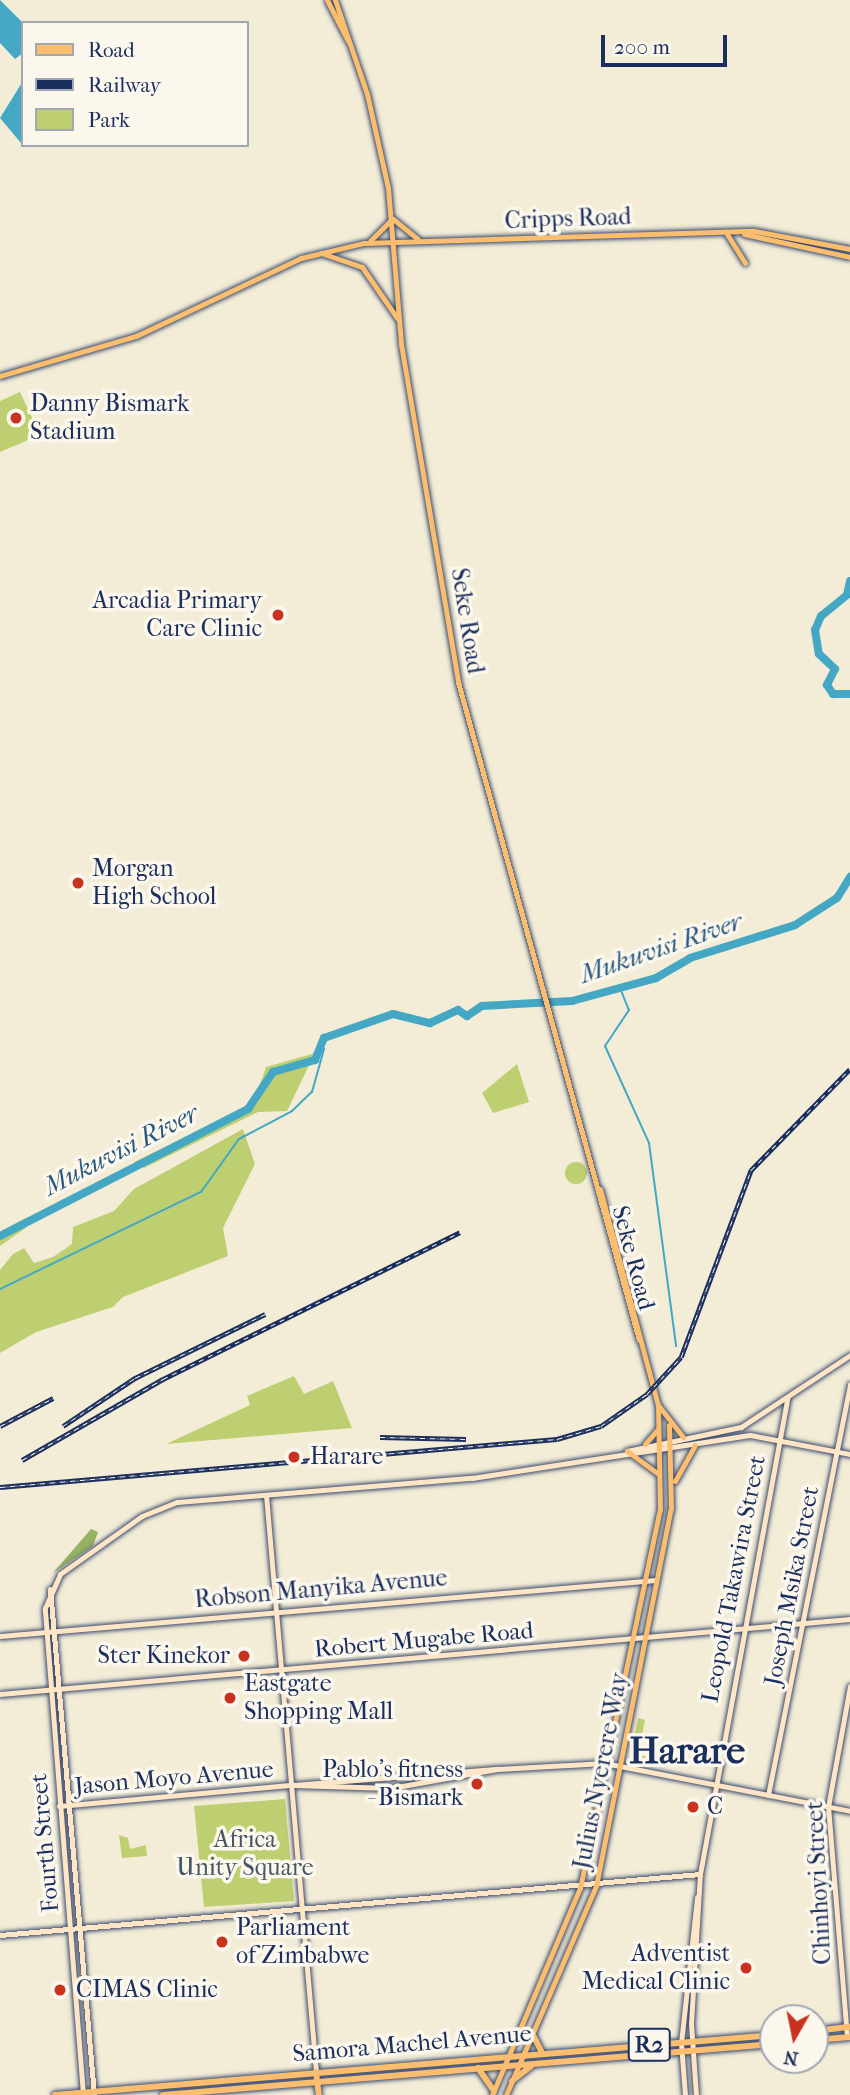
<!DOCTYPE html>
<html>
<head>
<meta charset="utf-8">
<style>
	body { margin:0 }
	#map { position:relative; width:850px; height:2095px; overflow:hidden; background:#f3edd7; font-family:"IM FELL French Canon",serif }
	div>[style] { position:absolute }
	.green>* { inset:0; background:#becf71 }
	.round { border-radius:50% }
	.forest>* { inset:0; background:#96b263 }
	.water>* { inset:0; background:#44a7c4 }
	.stream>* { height:2px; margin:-1px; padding:0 1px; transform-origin:1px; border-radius:1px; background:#44a7c4 }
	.river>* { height:8px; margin:-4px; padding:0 4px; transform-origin:4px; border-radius:4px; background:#44a7c4 }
	.roads { filter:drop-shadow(0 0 2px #3b4c70) drop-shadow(0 0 2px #3b4c70) }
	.secondary>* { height:5px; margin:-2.5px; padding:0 2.5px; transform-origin:2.5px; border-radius:2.5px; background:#fde5c5 }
	.primary>* { height:5px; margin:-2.5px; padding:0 2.5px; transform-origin:2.5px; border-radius:2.5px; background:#fbbd6e }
	.highway>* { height:6px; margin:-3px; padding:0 3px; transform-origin:3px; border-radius:3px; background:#fbbd6e }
	.rail>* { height:4.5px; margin-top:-2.25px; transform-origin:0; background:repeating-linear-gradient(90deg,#fbf7ec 0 5px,#1b2f5e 0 10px); box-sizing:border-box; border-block:2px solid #1b2f5e }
	.dots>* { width:19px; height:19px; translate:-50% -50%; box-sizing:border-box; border:4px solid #fbf7ec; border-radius:50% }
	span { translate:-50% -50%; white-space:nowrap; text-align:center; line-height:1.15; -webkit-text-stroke:7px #fbf7ec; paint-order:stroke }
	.shield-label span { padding:2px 5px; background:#fbf7ec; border:2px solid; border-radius:5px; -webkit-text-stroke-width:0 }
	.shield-label { font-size:23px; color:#1b2f5e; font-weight:700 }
	.street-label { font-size:24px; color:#1b2f5e }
	.poi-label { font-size:24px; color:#1b2f5e }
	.left { translate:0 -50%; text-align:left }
	.right { translate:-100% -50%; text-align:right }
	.park-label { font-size:24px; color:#445763 }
	.water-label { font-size:26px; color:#295982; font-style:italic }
	.town-label { font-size:38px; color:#1b2f5e; font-weight:700 }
	.legend { position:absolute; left:21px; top:21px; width:228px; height:126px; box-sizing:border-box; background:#fbf7ec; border:2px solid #a1a7b3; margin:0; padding:9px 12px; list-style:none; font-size:21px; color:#1b2f5e }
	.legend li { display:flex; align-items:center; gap:14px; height:35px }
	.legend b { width:35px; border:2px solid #a1a7b3 }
	.north { position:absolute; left:759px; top:2004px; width:70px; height:70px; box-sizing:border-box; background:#fbf7ec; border:2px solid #a1a7b3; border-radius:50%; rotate:189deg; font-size:19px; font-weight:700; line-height:28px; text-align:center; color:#1b2f5e }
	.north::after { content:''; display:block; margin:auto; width:24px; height:32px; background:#c8321e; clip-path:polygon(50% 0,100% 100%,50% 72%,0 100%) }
	.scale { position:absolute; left:601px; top:35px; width:126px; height:32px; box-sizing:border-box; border:4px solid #1b2f5e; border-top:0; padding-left:9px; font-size:21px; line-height:24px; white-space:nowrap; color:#1b2f5e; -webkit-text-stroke:5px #fbf7ec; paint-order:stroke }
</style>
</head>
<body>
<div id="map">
	<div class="green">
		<i style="clip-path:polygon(20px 392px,40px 435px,0 452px,0 401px)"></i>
		<i style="clip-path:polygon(315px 1053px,287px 1111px,258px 1112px,144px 1168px,134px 1162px,253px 1104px,266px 1067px)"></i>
		<i style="clip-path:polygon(517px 1064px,529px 1102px,493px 1113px,482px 1093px)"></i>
		<i style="clip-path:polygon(243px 1129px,255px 1164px,223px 1228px,228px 1256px,123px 1297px,113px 1307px,36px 1332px,0 1353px,0 1270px,13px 1254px,24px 1248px,34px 1263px,53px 1257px,72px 1244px,73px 1227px,114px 1211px,134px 1189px)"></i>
		<i class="round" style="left:565px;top:1162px;width:22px;height:22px"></i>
		<i style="clip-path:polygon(26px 1218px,27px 1227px,0 1246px,0 1232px)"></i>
		<i style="clip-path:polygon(294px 1376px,304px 1394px,333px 1381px,352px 1428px,166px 1444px,250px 1405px,247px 1396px)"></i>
		<i style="clip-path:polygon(638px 1718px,645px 1720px,639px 1749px,632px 1748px)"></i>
		<i style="clip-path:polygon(635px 1754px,669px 1761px,668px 1767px,634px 1760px)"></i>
		<i style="clip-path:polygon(285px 1799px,294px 1901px,204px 1907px,194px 1806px)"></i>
		<i style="clip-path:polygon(119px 1835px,128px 1838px,130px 1849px,146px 1845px,147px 1856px,122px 1858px)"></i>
	</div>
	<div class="forest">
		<i style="clip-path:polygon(91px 1529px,98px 1532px,93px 1546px,53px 1573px)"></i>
	</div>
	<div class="water">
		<i style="clip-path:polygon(0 0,23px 23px,23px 53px,15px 59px,0 43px)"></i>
		<i style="clip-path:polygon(23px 81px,23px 142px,21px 143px,0 118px)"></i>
	</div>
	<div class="stream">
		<i style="left:620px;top:988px;width:24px;rotate:68deg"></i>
		<i style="left:629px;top:1010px;width:43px;rotate:123.7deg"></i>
		<i style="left:605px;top:1046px;width:107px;rotate:65.6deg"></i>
		<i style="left:649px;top:1143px;width:205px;rotate:82.4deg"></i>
		<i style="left:0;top:1289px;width:223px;rotate:-25.8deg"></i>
		<i style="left:201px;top:1192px;width:65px;rotate:-54.4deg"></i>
		<i style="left:239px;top:1139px;width:60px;rotate:-27.8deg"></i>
		<i style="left:292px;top:1111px;width:28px;rotate:-44deg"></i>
		<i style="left:312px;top:1092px;width:45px;rotate:-74.4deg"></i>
	</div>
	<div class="river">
		<i style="left:850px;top:581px;width:14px;rotate:102deg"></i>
		<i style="left:847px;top:595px;width:33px;rotate:141deg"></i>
		<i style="left:821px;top:616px;width:15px;rotate:113deg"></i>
		<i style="left:815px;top:630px;width:24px;rotate:81deg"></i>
		<i style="left:819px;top:654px;width:22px;rotate:43deg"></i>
		<i style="left:835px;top:669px;width:18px;rotate:117deg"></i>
		<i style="left:827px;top:685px;width:11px;rotate:56deg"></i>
		<i style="left:833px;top:694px;width:17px"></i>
		<i style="left:0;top:1236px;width:279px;rotate:-27.1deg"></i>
		<i style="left:248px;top:1109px;width:45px;rotate:-56deg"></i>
		<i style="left:273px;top:1072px;width:44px;rotate:-15.9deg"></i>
		<i style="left:315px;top:1060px;width:24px;rotate:-68deg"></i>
		<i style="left:324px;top:1038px;width:73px;rotate:-19.2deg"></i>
		<i style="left:393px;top:1014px;width:38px;rotate:14deg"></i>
		<i style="left:430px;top:1023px;width:31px;rotate:-25deg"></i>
		<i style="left:458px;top:1010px;width:11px;rotate:34deg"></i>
		<i style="left:467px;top:1016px;width:18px;rotate:-34deg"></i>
		<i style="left:482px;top:1006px;width:90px;rotate:-3.2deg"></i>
		<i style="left:572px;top:1001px;width:87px;rotate:-15.3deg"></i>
		<i style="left:656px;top:978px;width:39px;rotate:-30deg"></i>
		<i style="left:690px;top:958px;width:110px;rotate:-17.4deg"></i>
		<i style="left:795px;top:925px;width:50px;rotate:-32.7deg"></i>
		<i style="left:837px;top:898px;width:25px;rotate:-58deg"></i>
	</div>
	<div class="roads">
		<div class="secondary">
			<i style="left:627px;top:1451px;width:116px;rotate:-11.9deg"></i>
			<i style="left:741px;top:1427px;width:131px;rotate:-33.4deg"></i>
			<i style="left:266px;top:1495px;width:579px;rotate:85.05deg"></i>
			<i style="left:50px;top:1589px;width:508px;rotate:85.03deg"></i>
			<i style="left:0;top:1636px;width:658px;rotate:-4.88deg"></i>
			<i style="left:0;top:1694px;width:853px;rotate:-5.04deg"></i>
			<i style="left:293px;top:1785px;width:206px;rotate:-4.5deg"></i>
			<i style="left:768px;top:1795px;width:419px;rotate:-78.7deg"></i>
			<i style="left:59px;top:1806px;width:234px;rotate:-5.2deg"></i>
			<i style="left:292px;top:1785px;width:99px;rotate:1.7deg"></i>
			<i style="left:391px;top:1788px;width:109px;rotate:-10.1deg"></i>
			<i style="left:498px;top:1769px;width:106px;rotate:-3.2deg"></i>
			<i style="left:604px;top:1763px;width:251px;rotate:11deg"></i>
			<i style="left:0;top:1935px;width:703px;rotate:-4.98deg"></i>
			<i style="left:847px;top:2037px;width:231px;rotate:-94.7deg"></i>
			<i style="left:828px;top:1807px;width:123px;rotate:-79.7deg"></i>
			<i style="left:83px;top:2094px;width:487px;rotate:-94.5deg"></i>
			<i style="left:45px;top:1608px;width:37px;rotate:-66deg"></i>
			<i style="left:60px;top:1574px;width:100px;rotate:-35.3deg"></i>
			<i style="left:142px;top:1516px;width:38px;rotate:-22deg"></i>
			<i style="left:177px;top:1502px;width:296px;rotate:-4.7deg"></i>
			<i style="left:472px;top:1478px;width:281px;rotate:-8.8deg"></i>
			<i style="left:750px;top:1435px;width:102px;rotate:10.8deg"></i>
			<i style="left:685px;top:2095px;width:52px;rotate:-94.4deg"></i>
			<i style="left:681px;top:2043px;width:147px;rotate:-83.7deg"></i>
			<i style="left:696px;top:2095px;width:71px;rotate:-94deg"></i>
			<i style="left:691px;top:2024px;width:150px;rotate:-86.6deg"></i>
			<i style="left:700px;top:1874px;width:484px;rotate:-79.6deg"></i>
		</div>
		<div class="primary">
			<i style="left:327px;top:0;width:46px;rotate:62.9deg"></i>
			<i style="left:335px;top:0;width:99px;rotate:71.2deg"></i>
			<i style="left:367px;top:94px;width:96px;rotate:77.4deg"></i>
			<i style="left:388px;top:188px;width:157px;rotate:85.2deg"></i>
			<i style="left:401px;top:344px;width:343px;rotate:80.4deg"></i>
			<i style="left:458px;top:682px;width:682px;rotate:74.62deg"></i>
			<i style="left:393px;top:219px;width:32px;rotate:39deg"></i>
			<i style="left:727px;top:234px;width:34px;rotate:58deg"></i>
			<i style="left:744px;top:234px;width:108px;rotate:12.2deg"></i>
			<i style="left:370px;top:241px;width:31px;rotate:-45deg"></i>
			<i style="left:321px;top:253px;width:43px;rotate:18.9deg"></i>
			<i style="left:362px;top:267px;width:62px;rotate:55.5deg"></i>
			<i style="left:0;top:376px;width:142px;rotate:-16.4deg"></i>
			<i style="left:136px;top:336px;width:183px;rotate:-25.3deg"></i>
			<i style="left:301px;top:258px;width:65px;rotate:-13.4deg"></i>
			<i style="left:364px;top:243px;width:390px;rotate:-1.8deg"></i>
			<i style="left:754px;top:231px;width:98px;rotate:10.6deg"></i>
			<i style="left:600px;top:1189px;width:224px;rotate:75deg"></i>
			<i style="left:658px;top:1405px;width:41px;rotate:52deg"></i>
			<i style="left:645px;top:1444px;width:18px;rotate:-49deg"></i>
			<i style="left:627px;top:1451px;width:39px;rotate:36deg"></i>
			<i style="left:675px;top:1481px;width:41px;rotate:-60.9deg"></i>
			<i style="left:492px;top:2095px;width:225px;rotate:-67deg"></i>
			<i style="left:580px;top:1888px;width:386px;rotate:-78.1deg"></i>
			<i style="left:660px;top:1510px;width:105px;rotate:-91.1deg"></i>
			<i style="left:506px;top:2095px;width:228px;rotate:-66.7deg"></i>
			<i style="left:596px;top:1886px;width:385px;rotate:-78.8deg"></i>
			<i style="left:671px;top:1508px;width:83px;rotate:-91.4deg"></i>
		</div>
		<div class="highway">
			<i style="left:815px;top:2031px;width:35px;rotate:-7deg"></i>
			<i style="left:533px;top:2035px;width:18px;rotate:63deg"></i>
			<i style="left:815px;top:2040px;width:35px;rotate:-5deg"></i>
			<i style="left:478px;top:2068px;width:28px;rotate:55deg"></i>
			<i style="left:316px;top:2072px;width:23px;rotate:83deg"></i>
			<i style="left:512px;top:2081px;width:24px;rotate:-38deg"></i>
			<i style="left:55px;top:2095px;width:721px;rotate:-4.78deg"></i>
			<i style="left:163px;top:2095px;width:612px;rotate:-4.78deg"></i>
		</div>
	</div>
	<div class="rail">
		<i style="left:0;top:1426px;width:60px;rotate:-27.8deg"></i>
		<i style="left:63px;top:1426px;width:87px;rotate:-33.7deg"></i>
		<i style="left:135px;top:1378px;width:145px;rotate:-26.2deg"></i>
		<i style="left:380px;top:1437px;width:86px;rotate:1.3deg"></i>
		<i style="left:22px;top:1460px;width:163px;rotate:-29.9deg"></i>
		<i style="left:163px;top:1379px;width:331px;rotate:-26.3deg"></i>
		<i style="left:0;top:1487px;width:559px;rotate:-4.93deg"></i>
		<i style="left:557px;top:1439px;width:46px;rotate:-16.5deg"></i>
		<i style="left:601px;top:1426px;width:56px;rotate:-34.8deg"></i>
		<i style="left:647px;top:1394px;width:50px;rotate:-47.4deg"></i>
		<i style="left:681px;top:1357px;width:200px;rotate:-69.5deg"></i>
		<i style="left:751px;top:1170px;width:141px;rotate:-45.6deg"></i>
	</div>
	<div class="dots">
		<i style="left:16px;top:418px;background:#c8321e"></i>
		<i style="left:278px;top:615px;background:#c8321e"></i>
		<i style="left:78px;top:883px;background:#c8321e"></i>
		<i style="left:294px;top:1457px;background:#c8321e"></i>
		<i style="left:244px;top:1656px;background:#c8321e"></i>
		<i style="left:230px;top:1698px;background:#c8321e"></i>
		<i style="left:477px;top:1784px;background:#c8321e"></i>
		<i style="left:693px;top:1807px;background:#c8321e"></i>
		<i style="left:222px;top:1942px;background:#c8321e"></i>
		<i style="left:746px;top:1968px;background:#c8321e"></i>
		<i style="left:60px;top:1990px;background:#c8321e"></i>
	</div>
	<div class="shield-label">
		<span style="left:649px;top:2045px">R2</span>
	</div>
	<div class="street-label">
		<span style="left:568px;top:219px;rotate:-2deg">Cripps Road</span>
		<span style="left:467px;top:621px;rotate:81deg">Seke Road</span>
		<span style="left:633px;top:1258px;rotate:75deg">Seke Road</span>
		<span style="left:734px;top:1579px;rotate:-79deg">Leopold Takawira Street</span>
		<span style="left:792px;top:1586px;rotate:-79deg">Joseph Msika Street</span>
		<span style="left:321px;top:1589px;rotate:-5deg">Robson Manyika Avenue</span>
		<span style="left:424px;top:1640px;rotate:-5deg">Robert Mugabe Road</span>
		<span style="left:601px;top:1771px;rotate:-79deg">Julius Nyerere Way</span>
		<span style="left:174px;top:1778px;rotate:-5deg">Jason Moyo Avenue</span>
		<span style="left:45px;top:1843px;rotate:-95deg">Fourth Street</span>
		<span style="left:819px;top:1883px;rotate:-93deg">Chinhoyi Street</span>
		<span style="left:412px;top:2044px;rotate:-5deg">Samora Machel Avenue</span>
	</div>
	<div class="poi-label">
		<span class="left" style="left:30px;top:418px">Danny Bismark<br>Stadium</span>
		<span class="right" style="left:262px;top:615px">Arcadia Primary<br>Care Clinic</span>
		<span class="left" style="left:92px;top:883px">Morgan<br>High School</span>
		<span class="left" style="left:310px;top:1457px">Harare</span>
		<span class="right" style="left:230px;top:1656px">Ster Kinekor</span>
		<span class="left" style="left:244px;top:1698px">Eastgate<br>Shopping Mall</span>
		<span class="right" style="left:463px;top:1784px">Pablo’s fitness<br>- Bismark</span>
		<span class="left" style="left:707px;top:1807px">C</span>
		<span class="left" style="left:236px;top:1942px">Parliament<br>of Zimbabwe</span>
		<span class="right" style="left:730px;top:1968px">Adventist<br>Medical Clinic</span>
		<span class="left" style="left:76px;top:1990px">CIMAS Clinic</span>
	</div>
	<div class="park-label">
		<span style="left:245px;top:1854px">Africa<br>Unity Square</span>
	</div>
	<div class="water-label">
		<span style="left:661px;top:948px;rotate:-19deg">Mukuvisi River</span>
		<span style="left:121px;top:1150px;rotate:-27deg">Mukuvisi River</span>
	</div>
	<div class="town-label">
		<span style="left:687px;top:1751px">Harare</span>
	</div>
	<ul class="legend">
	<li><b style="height:9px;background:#fbbd6e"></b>Road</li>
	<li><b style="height:9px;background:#1b2f5e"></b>Railway</li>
	<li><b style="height:19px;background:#becf71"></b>Park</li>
	</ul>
	<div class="north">N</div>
	<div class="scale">200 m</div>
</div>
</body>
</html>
